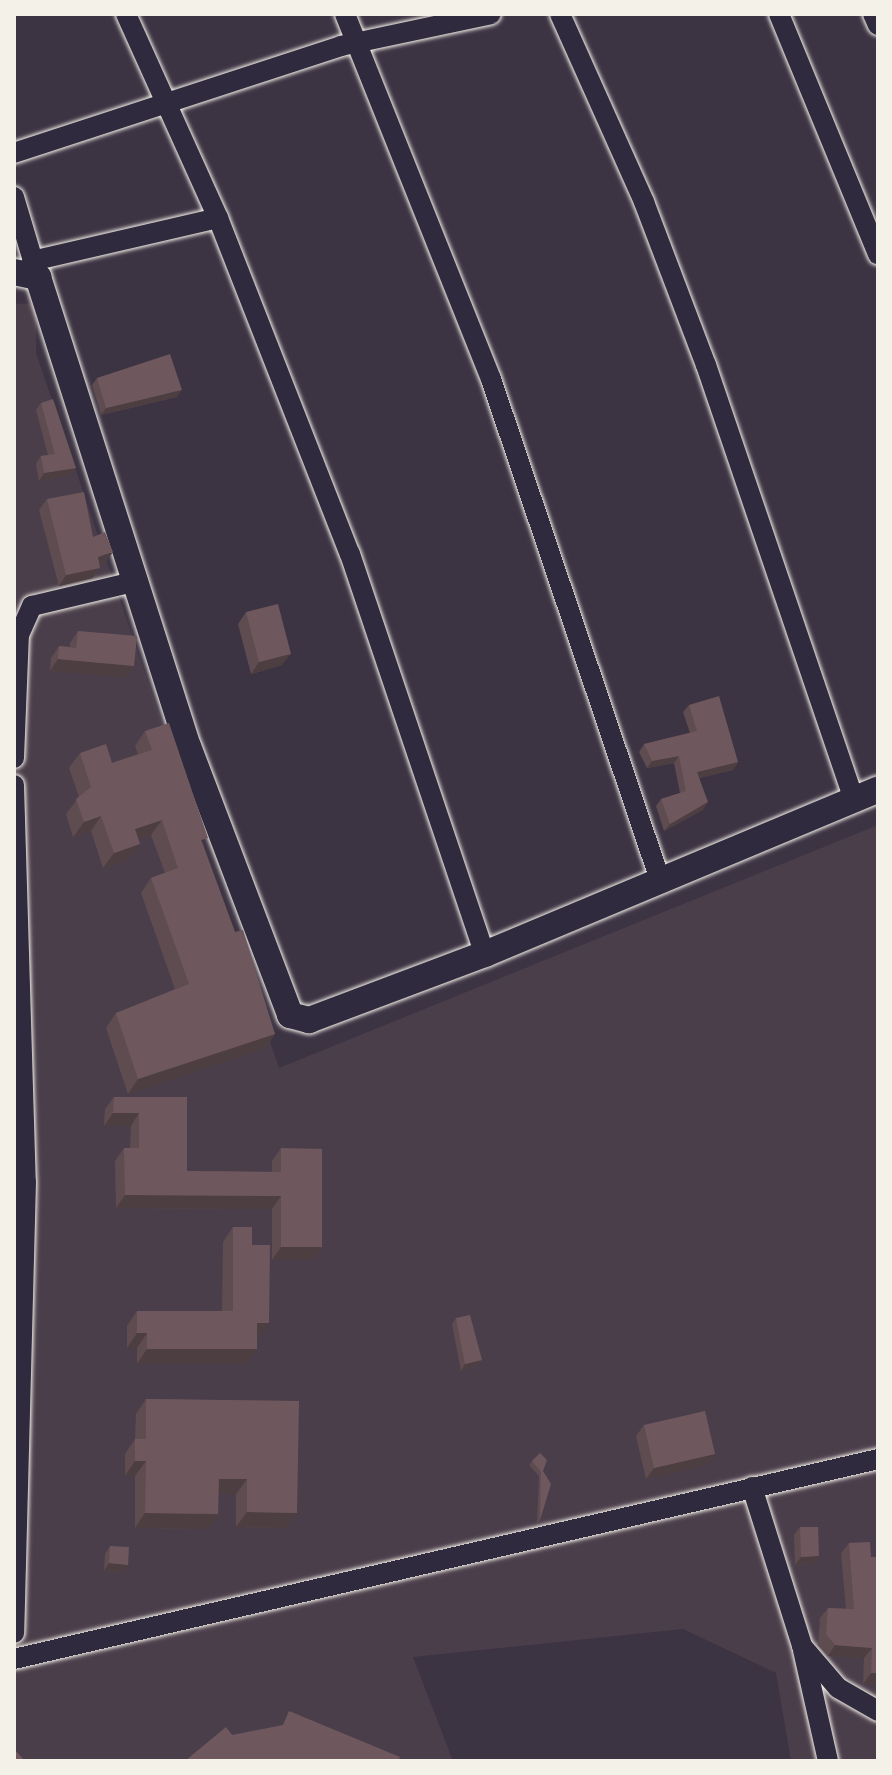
<!DOCTYPE html>
<html>
<head>
<meta charset="utf-8">
<style>
	body { margin:0 }
	#map { position:relative; width:892px; height:1775px; overflow:hidden; background:#3c3343; font-family:Mali,sans-serif }
	div>[style] { position:absolute }
	.built>* { inset:0; background:#4b3e4b }
	.roads { filter:drop-shadow(0 0 2px #f4f1e8) drop-shadow(0 0 2px #f4f1e8) }
	.minor>* { height:20px; margin:-10px; padding:0 10px; transform-origin:10px; border-radius:10px; background:#2f2a3d }
	.secondary>* { height:26px; margin:-13px; padding:0 13px; transform-origin:13px; border-radius:13px; background:#2f2a3d }
	.wall>* { inset:0; background:#5f4c50 }
	.shaded-wall>* { inset:0; background:#4d3e41 }
	.building>* { inset:0; background:#6e585d }
	span { translate:-50% -50%; white-space:nowrap; text-align:center; line-height:1.15; -webkit-text-stroke:6px #2f2a3d; paint-order:stroke }
	.frame { position:absolute; inset:0; border:16px solid #f4f1e8; pointer-events:none }
</style>
</head>
<body>
<div id="map">
	<div class="built">
		<i style="clip-path:polygon(36px 303px,36px 353px,279px 1068px,878px 825px,878px 1761px,791px 1761px,776px 1673px,683px 1629px,413px 1657px,453px 1761px,14px 1761px,14px 304px)"></i>
	</div>
	<div class="roads">
		<div class="minor">
			<i style="left:126px;top:14px;width:224px;rotate:65.7deg"></i>
			<i style="left:218px;top:218px;width:361px;rotate:68.6deg"></i>
			<i style="left:350px;top:554px;width:422px;rotate:71.4deg"></i>
			<i style="left:345px;top:14px;width:393px;rotate:68.2deg"></i>
			<i style="left:491px;top:379px;width:529px;rotate:71.36deg"></i>
			<i style="left:560px;top:14px;width:206px;rotate:65.9deg"></i>
			<i style="left:644px;top:202px;width:174px;rotate:69.2deg"></i>
			<i style="left:706px;top:365px;width:459px;rotate:71.2deg"></i>
			<i style="left:779px;top:14px;width:260px;rotate:67.6deg"></i>
			<i style="left:873px;top:14px;width:12px;rotate:66deg"></i>
			<i style="left:14px;top:153px;width:344px;rotate:-18.1deg"></i>
			<i style="left:341px;top:46px;width:153px;rotate:-12deg"></i>
			<i style="left:14px;top:197px;width:80px;rotate:73.4deg"></i>
			<i style="left:32px;top:261px;width:191px;rotate:-13deg"></i>
			<i style="left:14px;top:758px;width:123px;rotate:-87.7deg"></i>
			<i style="left:19px;top:635px;width:32px;rotate:-66deg"></i>
			<i style="left:32px;top:606px;width:104px;rotate:-13.4deg"></i>
			<i style="left:14px;top:785px;width:397px;rotate:88.3deg"></i>
			<i style="left:26px;top:1182px;width:451px;rotate:91.5deg"></i>
			<i style="left:752px;top:1487px;width:167px;rotate:72.5deg"></i>
			<i style="left:802px;top:1646px;width:55px;rotate:49.4deg"></i>
			<i style="left:838px;top:1688px;width:46px;rotate:29.9deg"></i>
			<i style="left:803px;top:1650px;width:114px;rotate:77.3deg"></i>
			<i style="left:14px;top:1659px;width:887px;rotate:-13.03deg"></i>
		</div>
		<div class="secondary">
			<i style="left:14px;top:272px;width:25px;rotate:12deg"></i>
			<i style="left:38px;top:277px;width:492px;rotate:72.3deg"></i>
			<i style="left:188px;top:746px;width:288px;rotate:69.2deg"></i>
			<i style="left:290px;top:1015px;width:20px;rotate:15deg"></i>
			<i style="left:309px;top:1020px;width:188px;rotate:-20.6deg"></i>
			<i style="left:485px;top:954px;width:426px;rotate:-22.7deg"></i>
		</div>
	</div>
	<div class="wall">
		<i style="clip-path:polygon(97px 378px,177px 397px,101px 415px,92px 385px)"></i>
		<i style="clip-path:polygon(41px 403px,76px 468px,71px 475px,39px 481px,36px 464px,41px 456px,48px 455px,36px 410px)"></i>
		<i style="clip-path:polygon(47px 499px,93px 537px,105px 563px,99px 565px,100px 568px,92px 578px,59px 586px,39px 510px)"></i>
		<i style="clip-path:polygon(246px 612px,282px 665px,251px 674px,238px 624px)"></i>
		<i style="clip-path:polygon(78px 631px,134px 666px,126px 678px,50px 671px,51px 658px,59px 646px,70px 647px,70px 643px)"></i>
		<i style="clip-path:polygon(689px 705px,738px 762px,733px 770px,699px 778px,703px 810px,664px 831px,656px 806px,661px 799px,680px 793px,674px 763px,647px 768px,639px 752px,644px 744px,690px 733px,683px 712px)"></i>
		<i style="clip-path:polygon(145px 731px,203px 844px,235px 932px,275px 1034px,265px 1048px,128px 1094px,106px 1028px,116px 1013px,175px 989px,141px 893px,151px 878px,165px 873px,151px 835px,138px 839px,129px 859px,103px 868px,91px 831px,73px 837px,66px 814px,79px 797px,69px 768px,80px 753px,112px 763px,138px 754px,135px 746px)"></i>
		<i style="clip-path:polygon(114px 1097px,187px 1097px,187px 1171px,272px 1172px,272px 1161px,281px 1148px,322px 1247px,313px 1260px,272px 1260px,272px 1209px,116px 1208px,115px 1161px,124px 1148px,130px 1148px,131px 1126px,104px 1126px,105px 1109px)"></i>
		<i style="clip-path:polygon(233px 1227px,252px 1245px,269px 1323px,257px 1338px,257px 1349px,247px 1364px,137px 1364px,137px 1348px,127px 1348px,127px 1326px,137px 1311px,222px 1311px,223px 1242px)"></i>
		<i style="clip-path:polygon(456px 1318px,482px 1360px,477px 1366px,461px 1371px,452px 1324px)"></i>
		<i style="clip-path:polygon(146px 1399px,299px 1401px,287px 1528px,236px 1527px,236px 1494px,218px 1494px,218px 1514px,208px 1529px,135px 1528px,135px 1476px,125px 1476px,125px 1454px,135px 1439px,136px 1414px)"></i>
		<i style="clip-path:polygon(644px 1425px,715px 1454px,707px 1465px,646px 1479px,636px 1436px)"></i>
		<i style="clip-path:polygon(532px 1461px,543px 1471px,540px 1520px,537px 1524px,539px 1476px,529px 1465px)"></i>
		<i style="clip-path:polygon(800px 1527px,814px 1564px,795px 1565px,794px 1535px)"></i>
		<i style="clip-path:polygon(849px 1543px,871px 1557px,878px 1684px,863px 1684px,864px 1658px,828px 1656px,818px 1645px,820px 1618px,828px 1608px,846px 1609px,841px 1553px)"></i>
		<i style="clip-path:polygon(110px 1546px,128px 1565px,123px 1572px,104px 1571px,105px 1554px)"></i>
	</div>
	<div class="shaded-wall">
		<i style="clip-path:polygon(182px 390px,177px 397px,101px 415px,106px 408px)"></i>
		<i style="clip-path:polygon(76px 468px,71px 475px,39px 481px,44px 473px)"></i>
		<i style="clip-path:polygon(113px 552px,105px 563px,90px 568px,98px 557px)"></i>
		<i style="clip-path:polygon(100px 568px,92px 578px,59px 586px,66px 575px)"></i>
		<i style="clip-path:polygon(291px 654px,282px 665px,251px 674px,259px 662px)"></i>
		<i style="clip-path:polygon(58px 659px,134px 666px,126px 678px,50px 671px)"></i>
		<i style="clip-path:polygon(679px 756px,674px 763px,647px 768px,652px 761px)"></i>
		<i style="clip-path:polygon(738px 762px,733px 770px,692px 780px,697px 772px)"></i>
		<i style="clip-path:polygon(708px 802px,703px 810px,664px 831px,670px 824px)"></i>
		<i style="clip-path:polygon(101px 816px,91px 831px,73px 837px,84px 822px)"></i>
		<i style="clip-path:polygon(162px 820px,151px 835px,124px 844px,135px 829px)"></i>
		<i style="clip-path:polygon(140px 844px,129px 859px,103px 868px,114px 853px)"></i>
		<i style="clip-path:polygon(275px 1034px,265px 1048px,128px 1094px,138px 1079px)"></i>
		<i style="clip-path:polygon(113px 1113px,139px 1113px,131px 1126px,104px 1126px)"></i>
		<i style="clip-path:polygon(125px 1195px,281px 1196px,272px 1209px,116px 1208px)"></i>
		<i style="clip-path:polygon(281px 1247px,322px 1247px,313px 1260px,272px 1260px)"></i>
		<i style="clip-path:polygon(257px 1323px,269px 1323px,259px 1338px,247px 1338px)"></i>
		<i style="clip-path:polygon(137px 1333px,147px 1333px,137px 1348px,127px 1348px)"></i>
		<i style="clip-path:polygon(147px 1349px,257px 1349px,247px 1364px,137px 1364px)"></i>
		<i style="clip-path:polygon(482px 1360px,477px 1366px,461px 1371px,465px 1364px)"></i>
		<i style="clip-path:polygon(715px 1454px,707px 1465px,646px 1479px,654px 1468px)"></i>
		<i style="clip-path:polygon(135px 1461px,146px 1461px,135px 1476px,125px 1476px)"></i>
		<i style="clip-path:polygon(219px 1479px,247px 1479px,236px 1494px,208px 1494px)"></i>
		<i style="clip-path:polygon(247px 1512px,297px 1513px,287px 1528px,236px 1527px)"></i>
		<i style="clip-path:polygon(145px 1513px,218px 1514px,208px 1529px,135px 1528px)"></i>
		<i style="clip-path:polygon(819px 1556px,814px 1564px,795px 1565px,801px 1557px)"></i>
		<i style="clip-path:polygon(109px 1563px,128px 1565px,123px 1572px,104px 1571px)"></i>
		<i style="clip-path:polygon(835px 1645px,872px 1648px,864px 1658px,828px 1656px)"></i>
		<i style="clip-path:polygon(871px 1673px,878px 1673px,878px 1684px,863px 1684px)"></i>
	</div>
	<div class="building">
		<i style="clip-path:polygon(170px 354px,182px 390px,106px 408px,97px 378px)"></i>
		<i style="clip-path:polygon(53px 399px,76px 468px,44px 473px,41px 456px,55px 454px,41px 403px)"></i>
		<i style="clip-path:polygon(84px 492px,93px 537px,105px 532px,113px 552px,98px 557px,100px 568px,66px 575px,47px 499px)"></i>
		<i style="clip-path:polygon(278px 604px,291px 654px,259px 662px,246px 612px)"></i>
		<i style="clip-path:polygon(78px 631px,137px 636px,134px 666px,58px 659px,59px 646px,76px 648px)"></i>
		<i style="clip-path:polygon(719px 696px,738px 762px,697px 772px,708px 802px,670px 824px,661px 799px,686px 791px,679px 756px,652px 761px,644px 744px,697px 731px,689px 705px)"></i>
		<i style="clip-path:polygon(169px 723px,208px 838px,201px 840px,235px 932px,243px 930px,275px 1034px,138px 1079px,116px 1013px,189px 984px,151px 878px,178px 868px,162px 820px,135px 829px,140px 844px,114px 853px,101px 816px,84px 822px,76px 799px,91px 787px,80px 753px,106px 744px,112px 763px,152px 750px,145px 731px)"></i>
		<i style="clip-path:polygon(114px 1097px,187px 1097px,187px 1171px,281px 1172px,281px 1148px,322px 1149px,322px 1247px,281px 1247px,281px 1196px,125px 1195px,124px 1148px,139px 1148px,139px 1113px,113px 1113px)"></i>
		<i style="clip-path:polygon(233px 1227px,252px 1227px,252px 1245px,270px 1245px,269px 1323px,257px 1323px,257px 1349px,147px 1349px,147px 1333px,137px 1333px,137px 1311px,233px 1311px)"></i>
		<i style="clip-path:polygon(470px 1315px,482px 1360px,465px 1364px,456px 1318px)"></i>
		<i style="clip-path:polygon(146px 1399px,299px 1401px,297px 1513px,247px 1512px,247px 1479px,219px 1479px,218px 1514px,145px 1513px,146px 1461px,135px 1461px,135px 1439px,146px 1439px)"></i>
		<i style="clip-path:polygon(705px 1411px,715px 1454px,654px 1468px,644px 1425px)"></i>
		<i style="clip-path:polygon(540px 1453px,547px 1460px,543px 1471px,551px 1484px,540px 1520px,541px 1472px,532px 1461px)"></i>
		<i style="clip-path:polygon(800px 1527px,818px 1527px,819px 1556px,801px 1557px)"></i>
		<i style="clip-path:polygon(870px 1542px,871px 1557px,878px 1557px,878px 1673px,871px 1673px,872px 1648px,835px 1645px,826px 1634px,828px 1608px,854px 1609px,849px 1543px)"></i>
		<i style="clip-path:polygon(110px 1546px,129px 1547px,128px 1565px,109px 1563px)"></i>
		<i style="clip-path:polygon(289px 1711px,400px 1757px,398px 1761px,185px 1761px,226px 1727px,232px 1735px,283px 1725px)"></i>
		<i style="clip-path:polygon(14px 1749px,25px 1761px,14px 1761px)"></i>
	</div>
	<div class="frame"></div>
</div>
</body>
</html>
